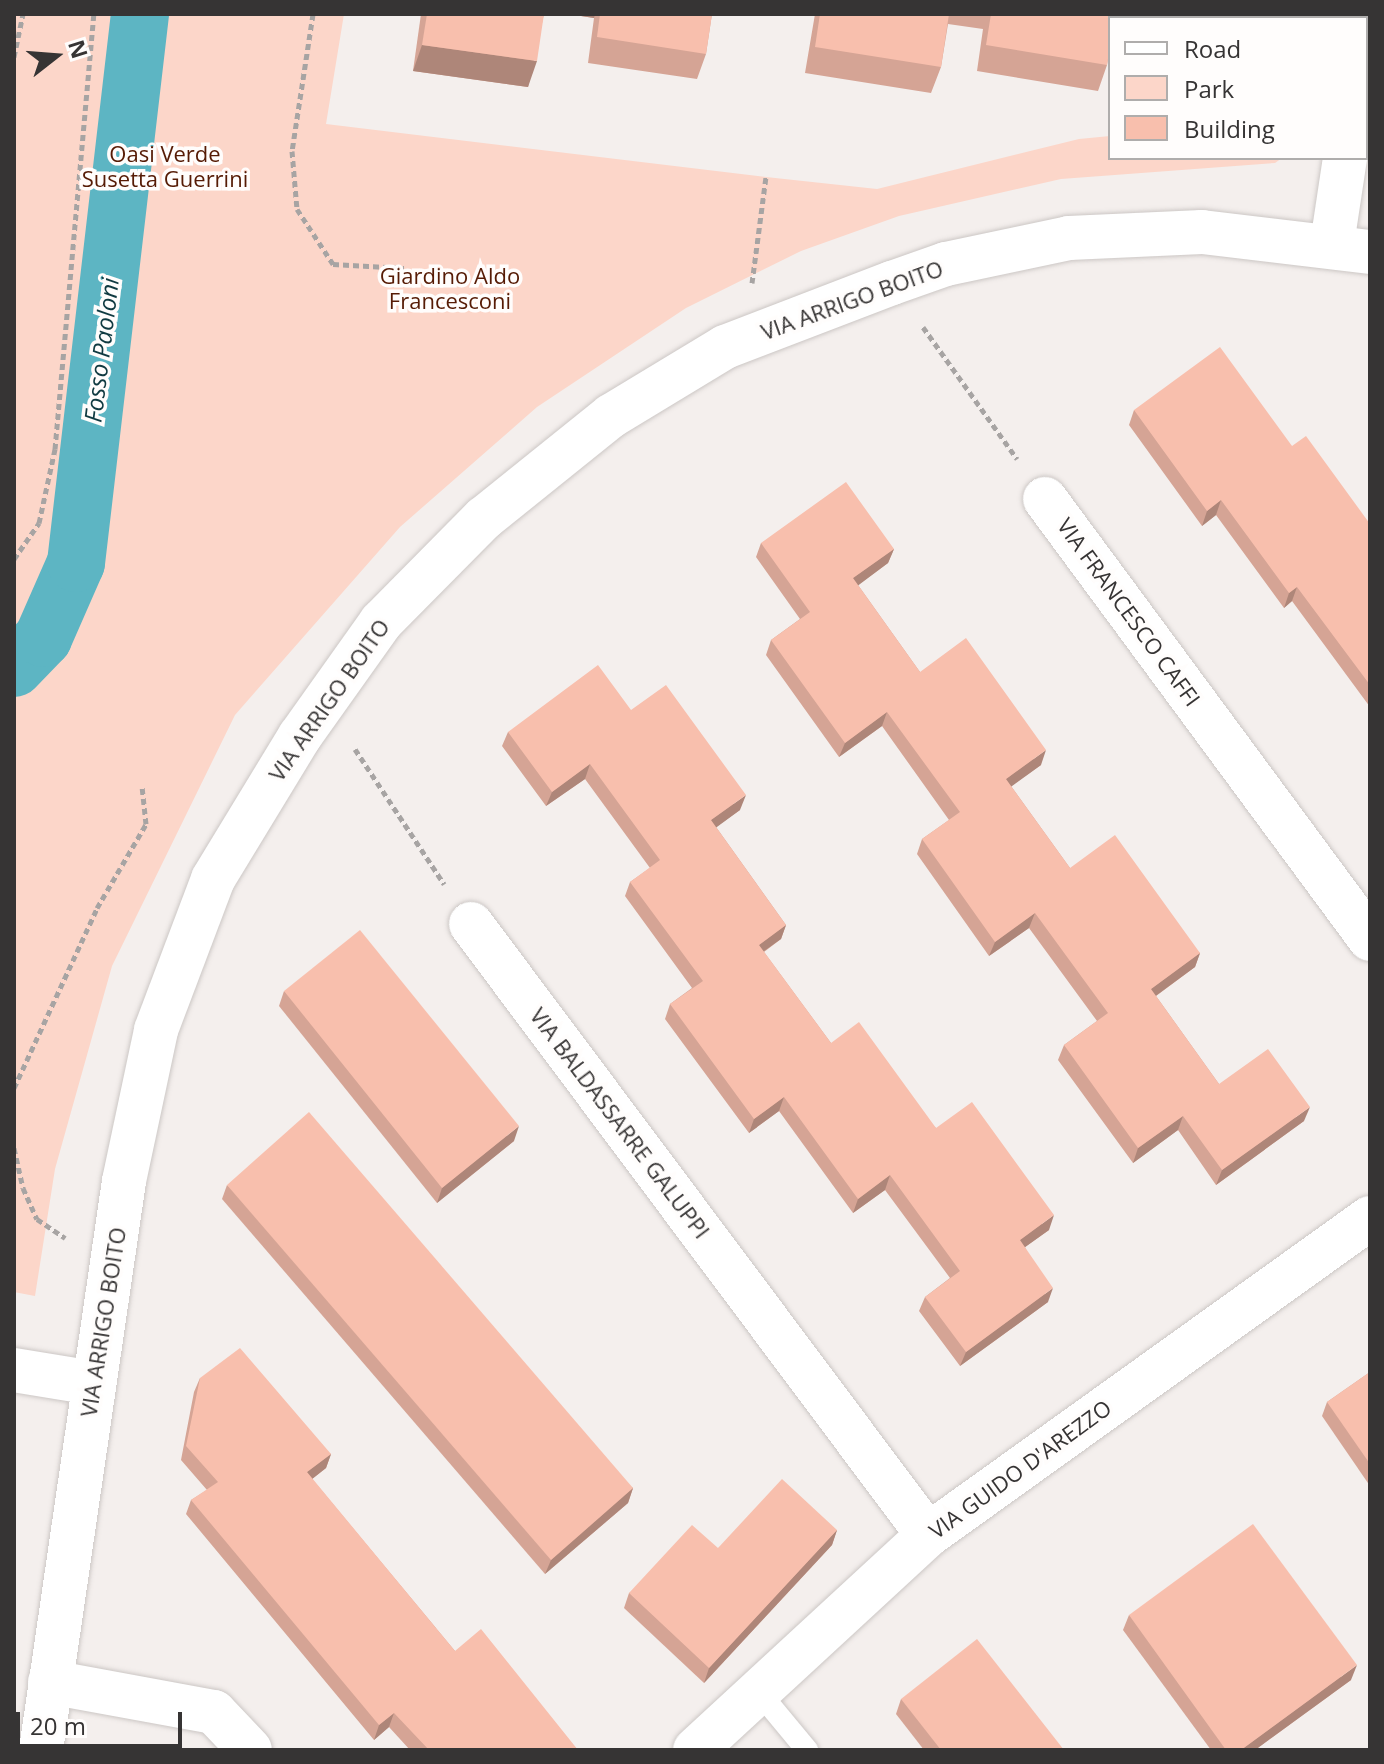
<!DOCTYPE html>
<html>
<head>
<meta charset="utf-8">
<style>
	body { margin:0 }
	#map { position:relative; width:1384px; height:1764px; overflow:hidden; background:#f4efed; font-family:"Open Sans",sans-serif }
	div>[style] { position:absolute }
	.green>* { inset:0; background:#fcd6c9 }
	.canal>* { height:58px; margin:-29px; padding:0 29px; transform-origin:29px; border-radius:29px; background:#5db5c3 }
	.path>* { height:5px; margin-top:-2.5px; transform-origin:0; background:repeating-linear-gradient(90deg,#a7a4a3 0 6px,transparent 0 10px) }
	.roads { filter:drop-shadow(0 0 2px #ccc7c5) drop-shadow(0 0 2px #ccc7c5) }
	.lane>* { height:22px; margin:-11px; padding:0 11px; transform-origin:11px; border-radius:11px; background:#fff }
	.street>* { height:44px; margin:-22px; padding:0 22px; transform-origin:22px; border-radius:22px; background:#fff }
	.wall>* { inset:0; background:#d5a495 }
	.shaded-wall>* { inset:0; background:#ae8679 }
	.building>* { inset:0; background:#f8bfad }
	span { translate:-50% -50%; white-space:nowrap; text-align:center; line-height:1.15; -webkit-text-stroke:7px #fffdfc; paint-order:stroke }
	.park-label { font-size:22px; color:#561b05 }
	.street-label { font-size:22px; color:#363434 }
	.water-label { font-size:24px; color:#103a41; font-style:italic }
	.frame { position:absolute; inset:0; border:16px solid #363434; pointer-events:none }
	.legend { position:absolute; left:1108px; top:16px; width:260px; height:144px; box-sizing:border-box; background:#fffdfc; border:2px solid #afadac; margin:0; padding:10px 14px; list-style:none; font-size:24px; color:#363434 }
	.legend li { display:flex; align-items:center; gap:16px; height:40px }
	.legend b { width:40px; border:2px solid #afadac }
	.north { position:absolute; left:16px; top:16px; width:80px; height:80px; -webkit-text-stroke:6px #fffdfc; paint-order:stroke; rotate:73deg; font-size:22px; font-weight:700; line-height:32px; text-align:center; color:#363434 }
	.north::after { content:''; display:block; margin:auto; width:28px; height:36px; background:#363434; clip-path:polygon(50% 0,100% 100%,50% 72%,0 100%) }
	.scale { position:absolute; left:16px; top:1712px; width:166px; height:36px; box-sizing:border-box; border:4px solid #363434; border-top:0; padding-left:10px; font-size:24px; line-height:28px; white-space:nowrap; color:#363434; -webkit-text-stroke:6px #fffdfc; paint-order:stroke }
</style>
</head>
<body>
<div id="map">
	<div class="green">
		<i style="clip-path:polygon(14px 14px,344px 14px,326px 124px,766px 177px,877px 189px,1079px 139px,1110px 136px,1110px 158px,1282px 158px,1275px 163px,1061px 179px,899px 216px,801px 251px,686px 308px,537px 407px,400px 527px,235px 715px,112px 966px,55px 1169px,35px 1296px,14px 1292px)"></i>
	</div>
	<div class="canal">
		<i style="left:14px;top:668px;width:42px;rotate:-46deg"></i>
		<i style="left:43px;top:638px;width:82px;rotate:-66.3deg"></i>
		<i style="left:76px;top:563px;width:553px;rotate:-83.35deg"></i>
	</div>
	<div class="path">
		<i style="left:313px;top:14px;width:139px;rotate:98.7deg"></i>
		<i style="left:292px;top:151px;width:58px;rotate:85.1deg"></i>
		<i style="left:297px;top:209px;width:66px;rotate:56.8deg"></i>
		<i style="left:333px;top:264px;width:71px;rotate:3.2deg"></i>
		<i style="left:14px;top:57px;width:44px;rotate:-78.2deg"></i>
		<i style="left:752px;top:283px;width:107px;rotate:-82.5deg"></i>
		<i style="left:923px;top:327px;width:162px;rotate:54.5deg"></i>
		<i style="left:14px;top:559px;width:44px;rotate:-55.2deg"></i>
		<i style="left:39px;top:523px;width:76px;rotate:-77.8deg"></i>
		<i style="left:55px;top:449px;width:437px;rotate:-84.9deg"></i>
		<i style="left:355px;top:749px;width:162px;rotate:56.6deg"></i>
		<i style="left:14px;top:1088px;width:198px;rotate:-65.2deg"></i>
		<i style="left:97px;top:908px;width:97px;rotate:-59.7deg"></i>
		<i style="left:146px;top:824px;width:37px;rotate:-96deg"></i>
		<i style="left:14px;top:1148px;width:41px;rotate:77.3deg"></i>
		<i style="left:23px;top:1188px;width:34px;rotate:66deg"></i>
		<i style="left:37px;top:1219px;width:34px;rotate:34deg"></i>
	</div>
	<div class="roads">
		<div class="lane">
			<i style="left:758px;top:1691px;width:77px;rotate:50.3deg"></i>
		</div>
		<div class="street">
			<i style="left:1366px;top:28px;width:14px;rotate:-82deg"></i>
			<i style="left:1332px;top:244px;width:87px;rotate:-81.4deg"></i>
			<i style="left:1045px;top:499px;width:547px;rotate:53.55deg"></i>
			<i style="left:471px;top:924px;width:763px;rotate:53.21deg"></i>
			<i style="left:14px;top:1370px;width:80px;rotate:9.3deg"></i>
			<i style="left:50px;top:1682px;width:167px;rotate:10.4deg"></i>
			<i style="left:214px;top:1712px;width:52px;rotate:46.5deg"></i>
			<i style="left:41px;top:1750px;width:575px;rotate:-81.7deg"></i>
			<i style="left:124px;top:1181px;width:154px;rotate:-78deg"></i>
			<i style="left:156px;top:1030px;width:161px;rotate:-69.3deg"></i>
			<i style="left:213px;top:879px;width:167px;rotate:-58.7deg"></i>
			<i style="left:300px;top:736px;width:140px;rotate:-54.6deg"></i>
			<i style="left:381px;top:622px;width:146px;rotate:-45.3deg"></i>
			<i style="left:484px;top:518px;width:163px;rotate:-38.8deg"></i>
			<i style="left:611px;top:416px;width:133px;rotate:-31.2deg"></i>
			<i style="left:725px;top:347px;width:179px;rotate:-21deg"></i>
			<i style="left:892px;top:283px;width:57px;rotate:-19.4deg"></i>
			<i style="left:946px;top:264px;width:126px;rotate:-11.9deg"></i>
			<i style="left:1069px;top:238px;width:133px;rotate:-2.6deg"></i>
			<i style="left:1202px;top:232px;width:169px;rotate:6.8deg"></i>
			<i style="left:695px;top:1750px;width:317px;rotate:-42.7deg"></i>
			<i style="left:928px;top:1535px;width:544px;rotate:-35.65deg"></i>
		</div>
	</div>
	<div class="wall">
		<i style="clip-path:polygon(421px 14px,544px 14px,528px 87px,413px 71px)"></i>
		<i style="clip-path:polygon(568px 14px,712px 14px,706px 54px,697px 79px,588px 63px,594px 18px)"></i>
		<i style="clip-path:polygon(815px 14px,1115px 14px,1107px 65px,1098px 91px,977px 71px,983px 29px,948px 24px,941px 67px,931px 93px,805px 73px)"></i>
		<i style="clip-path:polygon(1134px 410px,1292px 446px,1370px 524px,1370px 707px,1292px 601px,1284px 608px,1216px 515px,1202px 526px,1129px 425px)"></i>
		<i style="clip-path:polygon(761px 543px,894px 549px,888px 563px,858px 585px,920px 672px,1041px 765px,1011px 786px,1070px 868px,1200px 953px,1195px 967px,1156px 996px,1219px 1084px,1304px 1121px,1216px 1185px,1178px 1130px,1133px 1163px,1058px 1060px,1064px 1045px,1097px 1021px,1029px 928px,989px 956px,917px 854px,922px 839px,949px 820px,882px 726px,839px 757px,766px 655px,771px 640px,800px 619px,756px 557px)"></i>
		<i style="clip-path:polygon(631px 710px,740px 810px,716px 827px,786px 925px,781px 939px,764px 952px,831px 1043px,936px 1128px,1049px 1230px,1025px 1247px,1048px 1302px,960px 1366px,919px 1311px,925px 1297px,950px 1278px,885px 1190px,853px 1213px,779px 1111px,749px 1133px,665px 1019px,670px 1004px,692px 988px,625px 896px,630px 882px,650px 868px,585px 779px,546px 806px,502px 746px,508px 732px)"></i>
		<i style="clip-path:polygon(284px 991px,514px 1141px,437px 1203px,279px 1006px)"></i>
		<i style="clip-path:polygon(227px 1185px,633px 1488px,628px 1503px,545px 1574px,222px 1199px)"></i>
		<i style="clip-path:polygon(1370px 1372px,1370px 1486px,1322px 1416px,1327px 1402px)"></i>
		<i style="clip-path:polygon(200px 1378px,331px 1454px,326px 1468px,312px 1479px,455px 1651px,578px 1750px,410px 1750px,389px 1727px,374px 1740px,186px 1514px,191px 1500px,207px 1490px,181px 1460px,194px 1392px)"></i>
		<i style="clip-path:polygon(837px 1530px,832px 1545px,704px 1683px,624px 1608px,629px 1593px,718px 1548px)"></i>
		<i style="clip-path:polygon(1129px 1615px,1351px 1680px,1255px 1750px,1211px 1750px,1123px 1630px)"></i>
		<i style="clip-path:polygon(901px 1699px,1064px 1750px,924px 1750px,896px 1714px)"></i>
	</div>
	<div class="shaded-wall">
		<i style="clip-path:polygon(568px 14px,595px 14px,594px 18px)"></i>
		<i style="clip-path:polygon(422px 45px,537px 61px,528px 87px,413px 71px)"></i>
		<i style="clip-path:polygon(1221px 500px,1216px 515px,1202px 526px,1207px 511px)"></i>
		<i style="clip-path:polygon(894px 549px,888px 563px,848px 593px,853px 578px)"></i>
		<i style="clip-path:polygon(1297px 587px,1292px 601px,1284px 608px,1289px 593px)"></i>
		<i style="clip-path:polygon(887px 712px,882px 726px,839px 757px,845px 743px)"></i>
		<i style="clip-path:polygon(1046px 750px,1041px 765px,1001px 794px,1006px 779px)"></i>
		<i style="clip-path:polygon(590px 764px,585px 779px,546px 806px,552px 792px)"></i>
		<i style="clip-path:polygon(746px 795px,740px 810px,706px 835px,711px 820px)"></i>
		<i style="clip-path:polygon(1035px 913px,1029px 928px,989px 956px,995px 942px)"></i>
		<i style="clip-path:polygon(786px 925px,781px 939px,753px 959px,759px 945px)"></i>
		<i style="clip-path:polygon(1200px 953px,1195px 967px,1146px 1003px,1151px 989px)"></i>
		<i style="clip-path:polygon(784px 1097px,779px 1111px,749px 1133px,754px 1119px)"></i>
		<i style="clip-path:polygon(1310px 1107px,1304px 1121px,1216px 1185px,1222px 1170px)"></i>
		<i style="clip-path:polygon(1183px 1116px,1178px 1130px,1133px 1163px,1138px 1148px)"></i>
		<i style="clip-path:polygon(519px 1126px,514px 1141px,437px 1203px,442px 1188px)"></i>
		<i style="clip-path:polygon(890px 1175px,885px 1190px,853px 1213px,858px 1199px)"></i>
		<i style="clip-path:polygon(1054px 1215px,1049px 1230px,1014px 1255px,1020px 1240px)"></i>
		<i style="clip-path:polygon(1053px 1288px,1048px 1302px,960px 1366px,966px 1352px)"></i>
		<i style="clip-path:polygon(331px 1454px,326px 1468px,302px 1487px,307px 1472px)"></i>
		<i style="clip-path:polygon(633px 1488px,628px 1503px,545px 1574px,551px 1560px)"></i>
		<i style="clip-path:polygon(837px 1530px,832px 1545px,704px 1683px,709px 1668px)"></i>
		<i style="clip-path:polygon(1357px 1665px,1351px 1680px,1255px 1750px,1241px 1750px)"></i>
		<i style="clip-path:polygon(394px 1713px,389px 1727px,374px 1740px,379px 1725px)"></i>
	</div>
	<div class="building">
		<i style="clip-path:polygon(427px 14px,544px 14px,537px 61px,422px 45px)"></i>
		<i style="clip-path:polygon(600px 14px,712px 14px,706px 54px,597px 37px)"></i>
		<i style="clip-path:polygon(820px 14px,949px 14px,941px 67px,815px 47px)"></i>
		<i style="clip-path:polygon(991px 14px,1115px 14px,1114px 18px,1110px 18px,1110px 46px,1107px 65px,986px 45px)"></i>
		<i style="clip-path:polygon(1220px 347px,1292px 446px,1306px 436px,1370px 524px,1370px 685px,1297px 587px,1289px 593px,1221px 500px,1207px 511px,1134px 410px)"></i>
		<i style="clip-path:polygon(846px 482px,894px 549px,853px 578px,920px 672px,966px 638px,1046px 750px,1006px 779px,1070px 868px,1115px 835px,1200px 953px,1151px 989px,1219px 1084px,1268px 1049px,1310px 1107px,1222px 1170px,1183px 1116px,1138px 1148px,1064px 1045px,1108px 1013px,1035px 913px,995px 942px,922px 839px,960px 812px,887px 712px,845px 743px,771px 640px,810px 612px,761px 543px)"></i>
		<i style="clip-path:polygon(598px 665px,631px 710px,666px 685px,746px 795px,711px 820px,786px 925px,759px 945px,831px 1043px,859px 1022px,936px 1128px,972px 1102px,1054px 1215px,1020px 1240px,1053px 1288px,966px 1352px,925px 1297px,960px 1271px,890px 1175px,858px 1199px,784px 1097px,754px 1119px,670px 1004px,703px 981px,630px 882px,660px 860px,590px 764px,552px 792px,508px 732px)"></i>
		<i style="clip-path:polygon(360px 930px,519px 1126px,442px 1188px,284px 991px)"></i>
		<i style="clip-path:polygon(309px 1112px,633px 1488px,551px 1560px,227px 1185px)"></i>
		<i style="clip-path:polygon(240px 1348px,331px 1454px,307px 1472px,455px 1651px,481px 1629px,578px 1750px,429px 1750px,394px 1713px,379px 1725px,191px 1500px,218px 1482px,186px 1446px,200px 1378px)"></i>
		<i style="clip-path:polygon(1370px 1372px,1370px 1464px,1327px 1402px)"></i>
		<i style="clip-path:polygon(782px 1479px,837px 1530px,709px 1668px,629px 1593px,692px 1525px,718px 1548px)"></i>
		<i style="clip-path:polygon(1253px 1524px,1357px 1665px,1241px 1750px,1226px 1750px,1129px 1615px)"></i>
		<i style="clip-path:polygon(977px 1639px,1064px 1750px,941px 1750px,901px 1699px)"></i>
	</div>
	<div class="park-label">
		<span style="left:165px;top:166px">Oasi Verde<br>Susetta Guerrini</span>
		<span style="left:450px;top:288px">Giardino Aldo<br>Francesconi</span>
	</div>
	<div class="street-label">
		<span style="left:852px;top:300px;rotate:-20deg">VIA ARRIGO BOITO</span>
		<span style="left:1129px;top:612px;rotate:54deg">VIA FRANCESCO CAFFI</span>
		<span style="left:329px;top:700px;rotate:-55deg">VIA ARRIGO BOITO</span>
		<span style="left:620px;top:1123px;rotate:53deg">VIA BALDASSARRE GALUPPI</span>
		<span style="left:103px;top:1322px;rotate:-81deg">VIA ARRIGO BOITO</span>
		<span style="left:1020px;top:1469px;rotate:-36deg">VIA GUIDO D'AREZZO</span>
	</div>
	<div class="water-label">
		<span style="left:101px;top:350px;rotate:-83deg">Fosso Paoloni</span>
	</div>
	<div class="frame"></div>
	<ul class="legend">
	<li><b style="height:10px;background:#fff"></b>Road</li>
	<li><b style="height:22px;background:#fcd6c9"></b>Park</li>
	<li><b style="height:22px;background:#f8bfad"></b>Building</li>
	</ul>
	<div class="north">N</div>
	<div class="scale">20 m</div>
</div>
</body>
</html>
